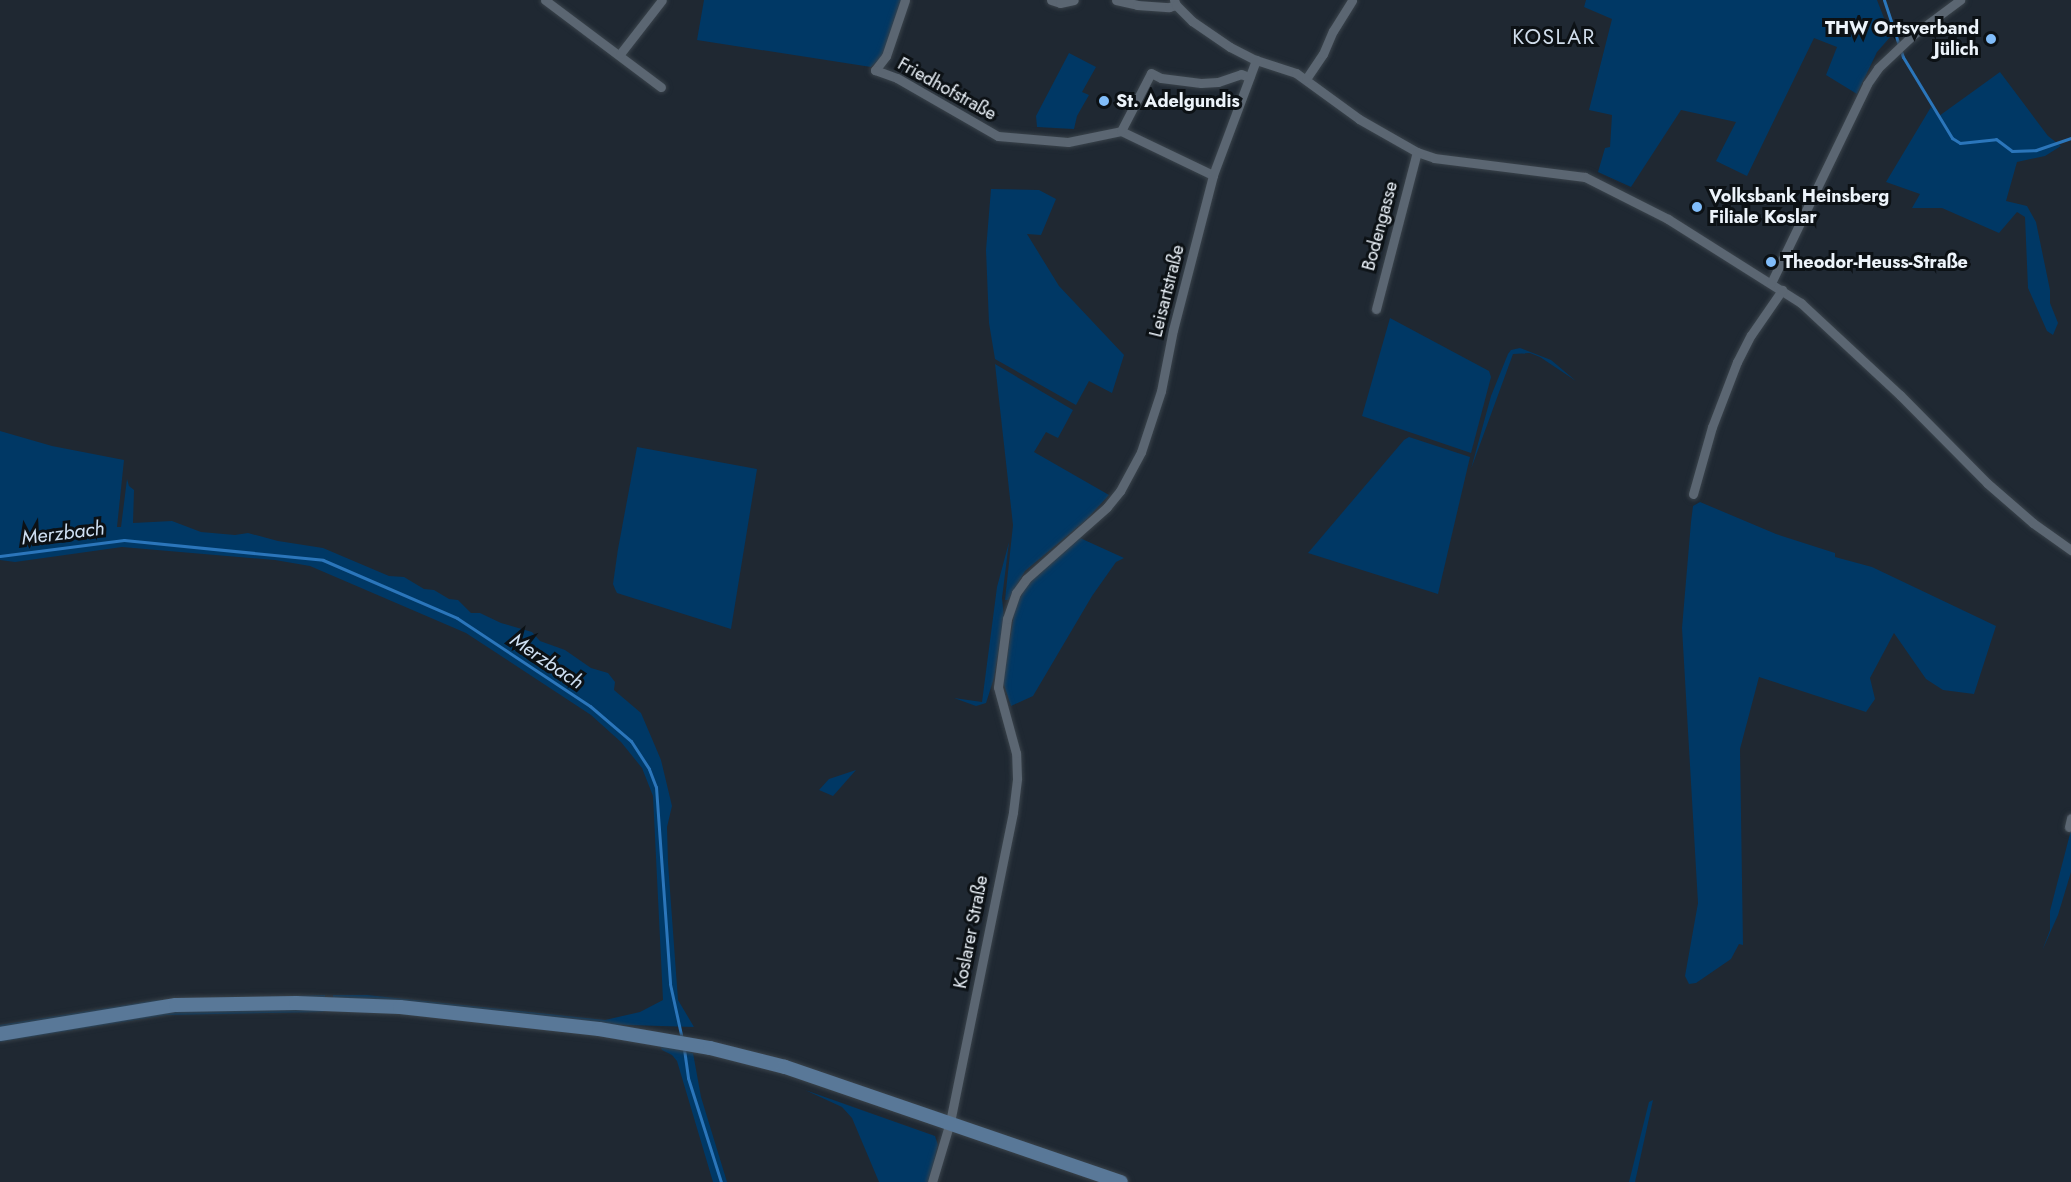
<!DOCTYPE html>
<html>
<head>
<meta charset="utf-8">
<style>
	body { margin:0 }
	#map { position:relative; width:2071px; height:1182px; overflow:hidden; background:#1f2832; font-family:Jost,sans-serif }
	div>[style] { position:absolute }
	.green>* { inset:0; background:#003865 }
	.stream>* { height:3px; margin:-1.5px; padding:0 1.5px; transform-origin:1.5px; border-radius:1.5px; background:#2b76bb }
	.roads { filter:drop-shadow(0 0 2px #3a434b) drop-shadow(0 0 2px #3a434b) }
	.minor>* { height:9px; margin:-4.5px; padding:0 4.5px; transform-origin:4.5px; border-radius:4.5px; background:#5b6672 }
	.secondary>* { height:14px; margin:-7px; padding:0 7px; transform-origin:7px; border-radius:7px; background:#597898 }
	.dots>* { width:16px; height:16px; translate:-50% -50%; box-sizing:border-box; border:3px solid #0c1115; border-radius:50% }
	span { translate:-50% -50%; white-space:nowrap; text-align:center; line-height:1.15; -webkit-text-stroke:6px #0c1115; paint-order:stroke }
	.poi-label { font-size:18px; color:#ecf3fa; font-weight:700 }
	.right { translate:-100% -50%; text-align:right }
	.left { translate:0 -50%; text-align:left }
	.street-label { font-size:18px; color:#ecf3fa }
	.water-label { font-size:20px; color:#cfe0f3; font-style:italic }
	.quarter-label { font-size:21px; color:#d0ddeb; letter-spacing:1.5px }
</style>
</head>
<body>
<div id="map">
	<div class="green">
		<i style="clip-path:polygon(704px 0,903px 0,883px 56px,871px 67px,697px 40px)"></i>
		<i style="clip-path:polygon(1586px 0,1877px 0,1891px 36px,1877px 52px,1857px 94px,1826px 75px,1837px 47px,1814px 38px,1747px 176px,1716px 161px,1736px 122px,1681px 110px,1631px 187px,1598px 172px,1605px 148px,1610px 147px,1612px 115px,1589px 110px,1612px 19px,1584px 7px)"></i>
		<i style="clip-path:polygon(1069px 53px,1096px 67px,1082px 92px,1089px 95px,1077px 116px,1074px 129px,1037px 127px,1036px 116px)"></i>
		<i style="clip-path:polygon(2000px 72px,2048px 136px,2061px 146px,2045px 156px,2017px 162px,2006px 201px,2027px 206px,2036px 222px,2050px 290px,2050px 303px,2058px 323px,2053px 335px,2047px 331px,2028px 288px,2025px 217px,2017px 212px,1999px 233px,1942px 208px,1912px 208px,1920px 194px,1886px 182px,1931px 107px,1939px 116px)"></i>
		<i style="clip-path:polygon(991px 189px,1039px 190px,1056px 199px,1041px 235px,1027px 234px,1059px 286px,1124px 355px,1112px 393px,1089px 381px,1076px 405px,995px 359px,989px 323px,986px 250px)"></i>
		<i style="clip-path:polygon(1390px 318px,1489px 371px,1491px 377px,1471px 453px,1362px 416px)"></i>
		<i style="clip-path:polygon(1520px 348px,1551px 360px,1576px 381px,1540px 357px,1530px 353px,1513px 354px,1471px 469px,1491px 396px,1508px 354px,1511px 350px)"></i>
		<i style="clip-path:polygon(995px 364px,1073px 410px,1058px 438px,1046px 432px,1034px 452px,1109px 495px,1086px 520px,1025px 571px,1008px 600px,1005px 600px,1013px 525px)"></i>
		<i style="clip-path:polygon(0 431px,52px 446px,124px 460px,117px 527px,121px 527px,127px 479px,129px 486px,134px 490px,133px 523px,172px 521px,201px 532px,235px 535px,248px 533px,278px 541px,323px 548px,389px 576px,404px 577px,424px 589px,434px 590px,449px 599px,458px 600px,471px 613px,480px 613px,501px 623px,532px 632px,540px 641px,565px 650px,591px 668px,608px 673px,615px 682px,614px 690px,641px 713px,661px 760px,672px 806px,667px 827px,668px 863px,678px 1000px,694px 1027px,595px 1024px,333px 1000px,333px 995px,367px 995px,605px 1020px,640px 1012px,663px 1000px,653px 796px,642px 768px,621px 742px,591px 715px,466px 633px,310px 566px,275px 560px,122px 547px,15px 562px,0 560px)"></i>
		<i style="clip-path:polygon(1409px 437px,1470px 457px,1438px 594px,1308px 553px,1404px 440px)"></i>
		<i style="clip-path:polygon(637px 447px,757px 469px,731px 629px,617px 593px,615px 589px,613px 584px,618px 549px)"></i>
		<i style="clip-path:polygon(1700px 502px,1776px 534px,1835px 553px,1835px 557px,1872px 567px,1996px 626px,1974px 694px,1943px 690px,1926px 679px,1894px 633px,1870px 678px,1875px 699px,1866px 712px,1759px 677px,1740px 749px,1743px 945px,1739px 944px,1731px 959px,1696px 983px,1689px 984px,1685px 976px,1698px 903px,1682px 628px,1691px 522px,1693px 506px)"></i>
		<i style="clip-path:polygon(1080px 538px,1124px 558px,1116px 562px,1092px 596px,1033px 696px,1011px 706px,1003px 682px,1015px 608px,1025px 588px,1037px 573px)"></i>
		<i style="clip-path:polygon(1009px 542px,1002px 598px,1004px 618px,994px 678px,986px 703px,976px 706px,954px 698px,982px 702px,997px 587px)"></i>
		<i style="clip-path:polygon(856px 770px,833px 796px,819px 790px,829px 779px)"></i>
		<i style="clip-path:polygon(2071px 830px,2071px 872px,2058px 915px,2042px 951px,2050px 930px,2050px 911px)"></i>
		<i style="clip-path:polygon(325px 995px,325px 999px,271px 999px,0 1030px,0 1025px,156px 1000px)"></i>
		<i style="clip-path:polygon(321px 1009px,324px 1012px,166px 1015px,0 1042px,0 1038px,164px 1011px)"></i>
		<i style="clip-path:polygon(660px 1045px,693px 1053px,701px 1097px,727px 1182px,713px 1182px,677px 1061px,672px 1055px,662px 1050px)"></i>
		<i style="clip-path:polygon(805px 1090px,935px 1136px,938px 1145px,929px 1182px,879px 1182px,852px 1118px,842px 1107px)"></i>
		<i style="clip-path:polygon(1653px 1100px,1635px 1182px,1629px 1182px,1649px 1102px)"></i>
	</div>
	<div class="stream">
		<i style="left:1884px;top:0;width:60px;rotate:71.6deg"></i>
		<i style="left:1903px;top:57px;width:95px;rotate:58.8deg"></i>
		<i style="left:1952px;top:138px;width:9px;rotate:32deg"></i>
		<i style="left:1960px;top:143px;width:36px;rotate:-6deg"></i>
		<i style="left:1996px;top:139px;width:20px;rotate:37deg"></i>
		<i style="left:2012px;top:151px;width:24px;rotate:-2deg"></i>
		<i style="left:2036px;top:150px;width:37px;rotate:-19deg"></i>
		<i style="left:0;top:556px;width:125px;rotate:-7.4deg"></i>
		<i style="left:124px;top:540px;width:200px;rotate:5.7deg"></i>
		<i style="left:323px;top:560px;width:146px;rotate:23.4deg"></i>
		<i style="left:457px;top:618px;width:159px;rotate:33.5deg"></i>
		<i style="left:590px;top:706px;width:54px;rotate:40.5deg"></i>
		<i style="left:631px;top:741px;width:33px;rotate:57deg"></i>
		<i style="left:649px;top:769px;width:19px;rotate:69deg"></i>
		<i style="left:656px;top:787px;width:197px;rotate:85.9deg"></i>
		<i style="left:670px;top:984px;width:56px;rotate:77.7deg"></i>
		<i style="left:684px;top:1049px;width:29px;rotate:82deg"></i>
		<i style="left:688px;top:1078px;width:109px;rotate:72.4deg"></i>
	</div>
	<div class="roads">
		<div class="minor">
			<i style="left:545px;top:0;width:145px;rotate:36.9deg"></i>
			<i style="left:905px;top:0;width:59px;rotate:108.7deg"></i>
			<i style="left:886px;top:56px;width:18px;rotate:128deg"></i>
			<i style="left:875px;top:70px;width:23px;rotate:20deg"></i>
			<i style="left:897px;top:78px;width:116px;rotate:29.9deg"></i>
			<i style="left:998px;top:136px;width:70px;rotate:4.9deg"></i>
			<i style="left:1068px;top:142px;width:54px;rotate:-11.7deg"></i>
			<i style="left:1121px;top:131px;width:102px;rotate:25.6deg"></i>
			<i style="left:1051px;top:0;width:9px;rotate:18deg"></i>
			<i style="left:1060px;top:3px;width:14px;rotate:-12deg"></i>
			<i style="left:1116px;top:0;width:22px;rotate:13deg"></i>
			<i style="left:1137px;top:5px;width:32px;rotate:4deg"></i>
			<i style="left:1169px;top:7px;width:7px;rotate:-16deg"></i>
			<i style="left:1174px;top:0;width:5px;rotate:68deg"></i>
			<i style="left:1176px;top:5px;width:23px;rotate:45deg"></i>
			<i style="left:1192px;top:21px;width:46px;rotate:34.4deg"></i>
			<i style="left:1230px;top:47px;width:29px;rotate:27deg"></i>
			<i style="left:1256px;top:60px;width:42px;rotate:18deg"></i>
			<i style="left:1296px;top:73px;width:78px;rotate:36.1deg"></i>
			<i style="left:1359px;top:119px;width:67px;rotate:29.6deg"></i>
			<i style="left:1417px;top:152px;width:18px;rotate:19deg"></i>
			<i style="left:1434px;top:158px;width:152px;rotate:7.2deg"></i>
			<i style="left:1585px;top:177px;width:93px;rotate:26.8deg"></i>
			<i style="left:1668px;top:219px;width:157px;rotate:32.3deg"></i>
			<i style="left:1801px;top:303px;width:135px;rotate:42.9deg"></i>
			<i style="left:1900px;top:395px;width:124px;rotate:45.3deg"></i>
			<i style="left:1987px;top:483px;width:61px;rotate:41deg"></i>
			<i style="left:2033px;top:523px;width:47px;rotate:35.4deg"></i>
			<i style="left:620px;top:54px;width:68px;rotate:-52.1deg"></i>
			<i style="left:1306px;top:79px;width:30px;rotate:-56deg"></i>
			<i style="left:1323px;top:54px;width:25px;rotate:-67deg"></i>
			<i style="left:1333px;top:31px;width:36px;rotate:-58deg"></i>
			<i style="left:1121px;top:131px;width:65px;rotate:-62.7deg"></i>
			<i style="left:1151px;top:73px;width:11px;rotate:27deg"></i>
			<i style="left:1161px;top:78px;width:40px;rotate:7.1deg"></i>
			<i style="left:1201px;top:83px;width:17px;rotate:-3deg"></i>
			<i style="left:1218px;top:82px;width:24px;rotate:-19deg"></i>
			<i style="left:1241px;top:74px;width:9px;rotate:21deg"></i>
			<i style="left:1771px;top:283px;width:221px;rotate:-64.2deg"></i>
			<i style="left:1867px;top:84px;width:19px;rotate:-55deg"></i>
			<i style="left:1878px;top:68px;width:48px;rotate:-43.3deg"></i>
			<i style="left:1913px;top:35px;width:59px;rotate:-36.7deg"></i>
			<i style="left:1376px;top:309px;width:162px;rotate:-75.4deg"></i>
			<i style="left:1693px;top:494px;width:70px;rotate:-74.2deg"></i>
			<i style="left:1712px;top:427px;width:70px;rotate:-69deg"></i>
			<i style="left:1737px;top:362px;width:30px;rotate:-63deg"></i>
			<i style="left:1751px;top:335px;width:55px;rotate:-55.4deg"></i>
			<i style="left:2069px;top:827px;width:9px;rotate:-77deg"></i>
			<i style="left:932px;top:1182px;width:63px;rotate:-73.3deg"></i>
			<i style="left:950px;top:1122px;width:316px;rotate:-78.5deg"></i>
			<i style="left:1013px;top:812px;width:34px;rotate:-83deg"></i>
			<i style="left:1017px;top:778px;width:25px;rotate:-92deg"></i>
			<i style="left:1016px;top:753px;width:68px;rotate:-105.3deg"></i>
			<i style="left:998px;top:687px;width:69px;rotate:-82.5deg"></i>
			<i style="left:1007px;top:619px;width:28px;rotate:-71deg"></i>
			<i style="left:1016px;top:593px;width:17px;rotate:-54deg"></i>
			<i style="left:1026px;top:579px;width:108px;rotate:-41.6deg"></i>
			<i style="left:1107px;top:507px;width:21px;rotate:-51deg"></i>
			<i style="left:1120px;top:491px;width:44px;rotate:-61.7deg"></i>
			<i style="left:1141px;top:452px;width:64px;rotate:-71.8deg"></i>
			<i style="left:1161px;top:391px;width:62px;rotate:-78.9deg"></i>
			<i style="left:1173px;top:330px;width:160px;rotate:-75.5deg"></i>
			<i style="left:1213px;top:175px;width:123px;rotate:-69.5deg"></i>
		</div>
		<div class="secondary">
			<i style="left:0;top:1034px;width:178px;rotate:-9.4deg"></i>
			<i style="left:176px;top:1005px;width:120px;rotate:-1deg"></i>
			<i style="left:296px;top:1003px;width:104px;rotate:2.2deg"></i>
			<i style="left:400px;top:1007px;width:200px;rotate:6.3deg"></i>
			<i style="left:599px;top:1029px;width:113px;rotate:9.7deg"></i>
			<i style="left:710px;top:1048px;width:77px;rotate:14.2deg"></i>
			<i style="left:785px;top:1067px;width:355px;rotate:18.9deg"></i>
		</div>
	</div>
	<div class="dots">
		<i style="left:1991px;top:39px;background:#81bdfa"></i>
		<i style="left:1104px;top:101px;background:#81bdfa"></i>
		<i style="left:1697px;top:207px;background:#81bdfa"></i>
		<i style="left:1771px;top:262px;background:#81bdfa"></i>
	</div>
	<div class="poi-label">
		<span class="right" style="left:1979px;top:39px">THW Ortsverband<br>Jülich</span>
		<span class="left" style="left:1116px;top:101px">St. Adelgundis</span>
		<span class="left" style="left:1709px;top:207px">Volksbank Heinsberg<br>Filiale Koslar</span>
		<span class="left" style="left:1783px;top:262px">Theodor-Heuss-Straße</span>
	</div>
	<div class="street-label">
		<span style="left:947px;top:89px;rotate:29deg">Friedhofstraße</span>
		<span style="left:1380px;top:226px;rotate:-75deg">Bodengasse</span>
		<span style="left:1167px;top:291px;rotate:-76deg">Leisartstraße</span>
		<span style="left:971px;top:932px;rotate:-79deg">Koslarer Straße</span>
	</div>
	<div class="water-label">
		<span style="left:63px;top:533px;rotate:-7deg">Merzbach</span>
		<span style="left:547px;top:661px;rotate:34deg">Merzbach</span>
	</div>
	<div class="quarter-label">
		<span style="left:1554px;top:37px">KOSLAR</span>
	</div>
</div>
</body>
</html>
